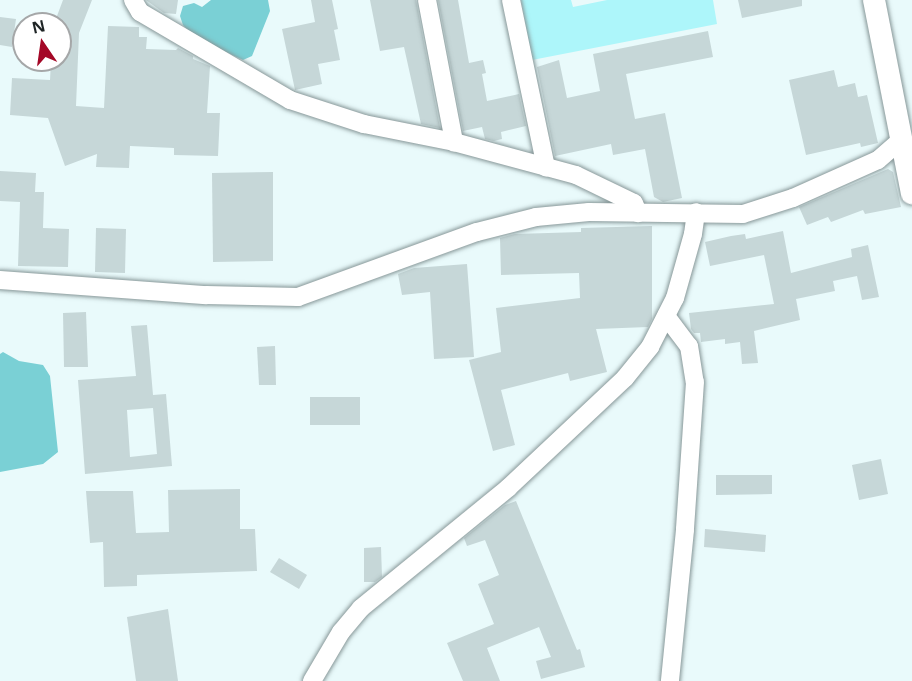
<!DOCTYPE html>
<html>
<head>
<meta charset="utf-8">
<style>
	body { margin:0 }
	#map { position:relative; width:912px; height:681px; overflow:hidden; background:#e9fafb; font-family:"Open Sans",sans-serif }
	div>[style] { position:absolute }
	.green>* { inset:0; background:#adf6fa }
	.forest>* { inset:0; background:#7ad0d5 }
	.building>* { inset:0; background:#c6d7d8 }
	.roads { filter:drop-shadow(0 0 2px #879798) drop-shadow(0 0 2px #879798) }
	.minor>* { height:18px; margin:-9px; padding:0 9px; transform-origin:9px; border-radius:9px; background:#fff }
	.tertiary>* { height:22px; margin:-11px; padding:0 11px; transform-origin:11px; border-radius:11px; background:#fff }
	span { translate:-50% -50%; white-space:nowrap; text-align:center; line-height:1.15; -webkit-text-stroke:5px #fff; paint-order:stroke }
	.north { position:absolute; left:12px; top:12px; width:60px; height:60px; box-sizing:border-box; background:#fff; border:2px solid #a5a7a8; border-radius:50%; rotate:347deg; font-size:16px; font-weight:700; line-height:24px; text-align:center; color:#1e2425 }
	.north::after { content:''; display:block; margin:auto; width:21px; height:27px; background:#a40827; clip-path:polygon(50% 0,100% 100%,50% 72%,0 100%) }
</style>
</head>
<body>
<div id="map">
	<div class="green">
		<i style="clip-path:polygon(521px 0,571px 0,573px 7px,607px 0,713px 0,717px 24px,532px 60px)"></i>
	</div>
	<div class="forest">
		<i style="clip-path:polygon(211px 0,268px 0,270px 11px,252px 56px,243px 60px,194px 37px,183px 25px,180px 16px,183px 6px,194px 3px,202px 7px)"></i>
		<i style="clip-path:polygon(3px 352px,19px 361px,43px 365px,50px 376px,58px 452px,43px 464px,0 472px,0 354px)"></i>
	</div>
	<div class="building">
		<i style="clip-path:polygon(63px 0,92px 0,79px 33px,76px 106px,104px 108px,108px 26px,139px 27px,139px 37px,147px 37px,146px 49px,176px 50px,178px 48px,193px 56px,193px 59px,210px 66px,207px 113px,220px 113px,218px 156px,174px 155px,174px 148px,130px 146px,129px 168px,96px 167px,97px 154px,65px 166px,48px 118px,10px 115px,12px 78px,50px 80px,51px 60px,60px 60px,60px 24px,54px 24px)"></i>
		<i style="clip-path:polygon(146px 0,178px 0,176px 14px,164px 13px)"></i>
		<i style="clip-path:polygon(311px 0,332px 0,338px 29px,334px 30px,340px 60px,318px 64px,322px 84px,295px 90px,282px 29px,315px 22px)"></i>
		<i style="clip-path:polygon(370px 0,416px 0,440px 128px,421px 124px,404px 47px,380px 51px)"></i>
		<i style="clip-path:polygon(438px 0,458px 0,469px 63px,483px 60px,486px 73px,482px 74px,487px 101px,519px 94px,526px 126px,501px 132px,502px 139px,494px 141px,485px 139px,482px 127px,463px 131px)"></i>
		<i style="clip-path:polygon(738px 0,802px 0,802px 6px,742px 18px)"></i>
		<i style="clip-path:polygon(0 17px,16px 19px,12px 47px,0 45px)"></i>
		<i style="clip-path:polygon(708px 31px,713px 57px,626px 74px,635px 119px,665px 113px,682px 198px,663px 202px,654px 197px,645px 149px,613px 155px,611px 144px,555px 156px,537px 67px,559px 60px,567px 98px,600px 91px,593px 54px)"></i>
		<i style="clip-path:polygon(834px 70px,838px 87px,855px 83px,858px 97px,867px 95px,878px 143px,861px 147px,860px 143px,806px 155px,789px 80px)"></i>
		<i style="clip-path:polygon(888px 169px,893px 172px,901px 207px,865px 214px,863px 210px,831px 222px,828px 217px,807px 225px,799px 207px)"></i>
		<i style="clip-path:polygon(0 171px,36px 173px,35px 192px,44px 192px,43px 228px,69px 229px,68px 267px,18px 266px,20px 202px,0 201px)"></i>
		<i style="clip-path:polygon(273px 172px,273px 261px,213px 262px,212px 173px)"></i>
		<i style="clip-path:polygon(652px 226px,652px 319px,648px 327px,596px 329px,607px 372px,570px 381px,568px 373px,501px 390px,515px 445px,493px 451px,469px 360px,501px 352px,496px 308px,580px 298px,579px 273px,501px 275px,500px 238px,515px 234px,581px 232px,581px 228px)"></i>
		<i style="clip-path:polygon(96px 228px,126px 229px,125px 273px,95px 272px)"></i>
		<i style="clip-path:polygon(783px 231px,791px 273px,852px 257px,851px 249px,868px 245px,879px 297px,862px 300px,857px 276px,833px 281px,835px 291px,796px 299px,800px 320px,754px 331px,758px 363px,742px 364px,740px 342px,725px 344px,725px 339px,701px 342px,700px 333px,694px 333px,691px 329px,689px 313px,774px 304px,764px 255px,710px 266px,705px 242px,731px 236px,745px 234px,746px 239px)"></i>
		<i style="clip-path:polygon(467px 264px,474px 357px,434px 359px,430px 292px,402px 295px,398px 274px,414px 268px)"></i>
		<i style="clip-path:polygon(86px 312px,88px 367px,64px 367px,63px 313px)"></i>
		<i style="clip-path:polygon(evenodd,147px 325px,153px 395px,166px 394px,172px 466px,85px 474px,78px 380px,136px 376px,131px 326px,147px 325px,153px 408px,157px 454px,130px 457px,127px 410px,153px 408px)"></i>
		<i style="clip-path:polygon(275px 346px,276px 385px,259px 385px,257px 347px)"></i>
		<i style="clip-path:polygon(310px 397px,360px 397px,360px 425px,310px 425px)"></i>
		<i style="clip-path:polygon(881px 459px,888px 494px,859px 500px,852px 465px)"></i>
		<i style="clip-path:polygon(716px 475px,772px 475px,772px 494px,716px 495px)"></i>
		<i style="clip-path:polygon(240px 489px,240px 529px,255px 529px,257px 571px,137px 575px,137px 586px,104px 587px,103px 542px,90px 543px,86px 491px,133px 491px,136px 533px,169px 532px,168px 490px)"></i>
		<i style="clip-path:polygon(516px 501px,577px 650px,580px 649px,585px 667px,541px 679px,536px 661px,551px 657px,539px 627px,487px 648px,500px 681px,463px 681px,447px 643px,494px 624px,478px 584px,499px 575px,485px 540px,467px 546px,464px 538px,505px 505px)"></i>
		<i style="clip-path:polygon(705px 529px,766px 535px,765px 552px,704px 547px)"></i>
		<i style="clip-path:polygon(381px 547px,382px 577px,375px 582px,364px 582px,364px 548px)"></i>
		<i style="clip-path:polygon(279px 558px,307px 575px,299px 589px,270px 572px)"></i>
		<i style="clip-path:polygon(168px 609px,178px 681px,136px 681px,127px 617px)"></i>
	</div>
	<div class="roads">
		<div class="minor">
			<i style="left:133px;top:0;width:14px;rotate:60deg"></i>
			<i style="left:140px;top:12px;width:174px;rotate:30.4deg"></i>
			<i style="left:290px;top:100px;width:78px;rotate:18deg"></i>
			<i style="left:364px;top:124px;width:92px;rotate:11.3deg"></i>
			<i style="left:454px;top:142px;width:126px;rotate:15.1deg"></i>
			<i style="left:576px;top:175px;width:64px;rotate:25.8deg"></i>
			<i style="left:634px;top:203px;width:11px;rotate:68deg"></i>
			<i style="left:427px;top:0;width:145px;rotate:79.2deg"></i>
			<i style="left:511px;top:0;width:171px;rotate:78.2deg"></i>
			<i style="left:0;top:280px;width:207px;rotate:4.2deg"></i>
			<i style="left:206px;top:295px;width:92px;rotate:1.2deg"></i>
			<i style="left:298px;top:297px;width:190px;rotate:-20deg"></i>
			<i style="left:477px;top:232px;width:61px;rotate:-14.3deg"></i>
			<i style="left:536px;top:217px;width:53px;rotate:-5.4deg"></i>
			<i style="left:589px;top:212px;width:154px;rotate:0.7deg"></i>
			<i style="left:743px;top:214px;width:52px;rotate:-17.7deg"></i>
			<i style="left:793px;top:198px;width:93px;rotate:-24.1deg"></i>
			<i style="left:878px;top:160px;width:30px;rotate:-41deg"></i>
			<i style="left:666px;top:316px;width:38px;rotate:53deg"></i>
			<i style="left:689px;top:346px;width:36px;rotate:81deg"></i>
			<i style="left:695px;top:382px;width:148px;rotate:93.9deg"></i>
			<i style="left:685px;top:530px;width:152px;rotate:95.7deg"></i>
			<i style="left:312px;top:681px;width:57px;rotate:-59.4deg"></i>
			<i style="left:341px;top:632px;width:31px;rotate:-50deg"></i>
			<i style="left:361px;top:608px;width:190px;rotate:-39.2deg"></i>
			<i style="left:508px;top:488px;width:161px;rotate:-43.2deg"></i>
			<i style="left:625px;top:378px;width:40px;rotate:-51deg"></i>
			<i style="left:650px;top:347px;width:55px;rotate:-63deg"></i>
			<i style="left:675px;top:298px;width:66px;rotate:-74.3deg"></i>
			<i style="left:693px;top:234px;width:22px;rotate:-82deg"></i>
		</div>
		<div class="tertiary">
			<i style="left:874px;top:0;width:197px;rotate:78.9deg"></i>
		</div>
	</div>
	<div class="north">N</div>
</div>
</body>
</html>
